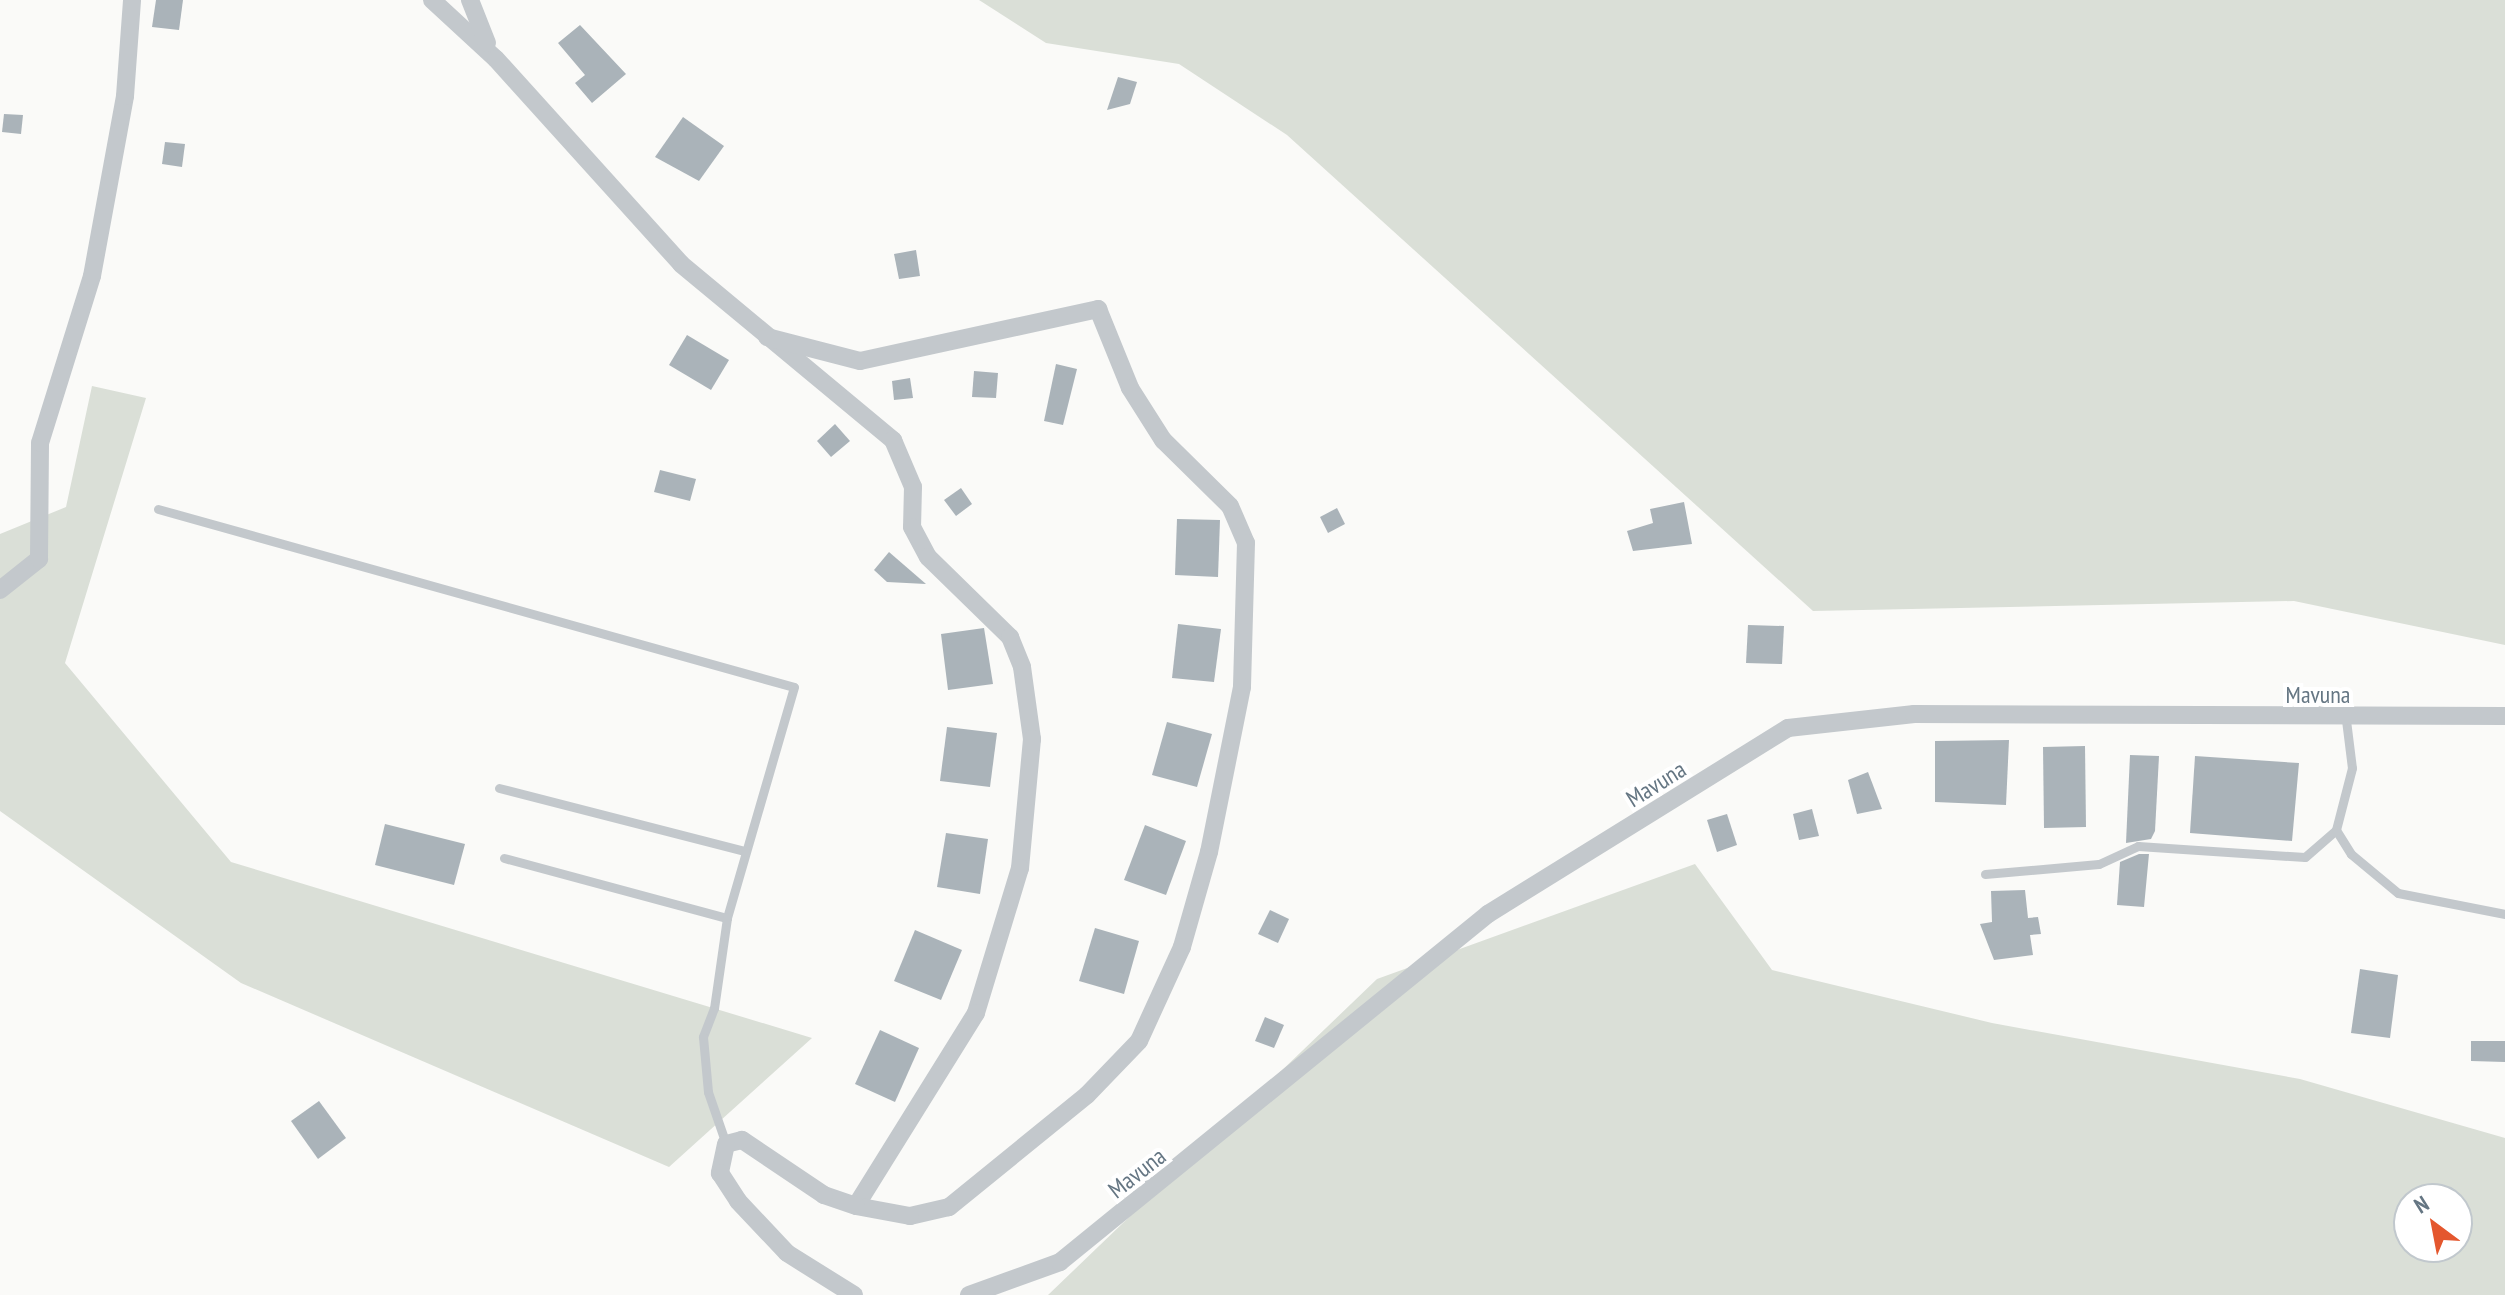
<!DOCTYPE html>
<html>
<head>
<meta charset="utf-8">
<style>
	body { margin:0 }
	#map { position:relative; width:2505px; height:1295px; overflow:hidden; background:#fafaf8; font-family:"PT Sans Narrow",sans-serif }
	div>[style] { position:absolute }
	.green>* { inset:0; background:#dadfd7 }
	.building>* { inset:0; background:#aab3b9 }
	.lane>* { height:9px; margin:-4.5px; padding:0 4.5px; transform-origin:4.5px; border-radius:4.5px; background:#c3c8cc }
	.street>* { height:18px; margin:-9px; padding:0 9px; transform-origin:9px; border-radius:9px; background:#c3c8cc }
	span { translate:-50% -50%; white-space:nowrap; text-align:center; line-height:1.15; -webkit-text-stroke:8px #fff; paint-order:stroke }
	.street-label { font-size:24px; color:#657683 }
	.north { position:absolute; left:2393px; top:1183px; width:80px; height:80px; box-sizing:border-box; background:#fff; border:2px solid #c1c8cd; border-radius:50%; rotate:328deg; font-size:22px; font-weight:700; line-height:32px; text-align:center; color:#657683 }
	.north::after { content:''; display:block; margin:auto; width:28px; height:36px; background:#e4572e; clip-path:polygon(50% 0,100% 100%,50% 72%,0 100%) }
</style>
</head>
<body>
<div id="map">
	<div class="green">
		<i style="clip-path:polygon(979px 0,2505px 0,2505px 645px,2294px 601px,1813px 611px,1287px 135px,1179px 64px,1046px 43px)"></i>
		<i style="clip-path:polygon(92px 386px,146px 398px,65px 663px,231px 862px,812px 1038px,669px 1167px,241px 983px,0 811px,0 534px,66px 507px)"></i>
		<i style="clip-path:polygon(evenodd,1695px 864px,1772px 970px,1992px 1023px,2300px 1079px,2505px 1138px,2505px 1295px,1048px 1295px,1377px 979px,1695px 864px,2409px 1199px,2457px 1199px,2457px 1247px,2409px 1247px,2409px 1199px)"></i>
	</div>
	<div class="building">
		<i style="clip-path:polygon(156px 0,183px 0,179px 30px,152px 27px)"></i>
		<i style="clip-path:polygon(580px 25px,626px 74px,592px 103px,575px 83px,585px 75px,558px 43px)"></i>
		<i style="clip-path:polygon(1118px 77px,1137px 82px,1130px 104px,1107px 110px)"></i>
		<i style="clip-path:polygon(4px 114px,23px 115px,21px 134px,2px 132px)"></i>
		<i style="clip-path:polygon(683px 117px,724px 146px,699px 181px,655px 157px)"></i>
		<i style="clip-path:polygon(165px 142px,185px 144px,182px 167px,162px 164px)"></i>
		<i style="clip-path:polygon(916px 250px,920px 276px,899px 279px,894px 254px)"></i>
		<i style="clip-path:polygon(687px 335px,729px 360px,711px 390px,669px 365px)"></i>
		<i style="clip-path:polygon(1056px 364px,1077px 369px,1063px 425px,1044px 421px)"></i>
		<i style="clip-path:polygon(974px 371px,998px 373px,996px 398px,972px 397px)"></i>
		<i style="clip-path:polygon(910px 378px,913px 398px,894px 400px,892px 381px)"></i>
		<i style="clip-path:polygon(835px 424px,850px 441px,831px 457px,817px 441px)"></i>
		<i style="clip-path:polygon(660px 470px,696px 479px,690px 501px,654px 492px)"></i>
		<i style="clip-path:polygon(961px 488px,972px 504px,956px 516px,944px 500px)"></i>
		<i style="clip-path:polygon(1684px 502px,1692px 544px,1633px 551px,1627px 531px,1653px 523px,1650px 509px)"></i>
		<i style="clip-path:polygon(1337px 508px,1345px 524px,1328px 533px,1320px 517px)"></i>
		<i style="clip-path:polygon(1177px 519px,1220px 520px,1218px 577px,1175px 575px)"></i>
		<i style="clip-path:polygon(889px 552px,926px 584px,887px 582px,874px 570px)"></i>
		<i style="clip-path:polygon(1178px 624px,1221px 629px,1214px 682px,1172px 678px)"></i>
		<i style="clip-path:polygon(1748px 625px,1784px 626px,1782px 664px,1746px 663px)"></i>
		<i style="clip-path:polygon(984px 628px,993px 684px,948px 690px,941px 634px)"></i>
		<i style="clip-path:polygon(1167px 722px,1212px 734px,1197px 787px,1152px 775px)"></i>
		<i style="clip-path:polygon(947px 727px,997px 733px,990px 787px,940px 781px)"></i>
		<i style="clip-path:polygon(2009px 740px,2006px 805px,1935px 802px,1935px 741px)"></i>
		<i style="clip-path:polygon(2085px 746px,2086px 827px,2044px 828px,2043px 747px)"></i>
		<i style="clip-path:polygon(2130px 755px,2159px 756px,2155px 831px,2151px 839px,2126px 843px)"></i>
		<i style="clip-path:polygon(2195px 756px,2299px 763px,2292px 841px,2190px 833px)"></i>
		<i style="clip-path:polygon(1868px 772px,1882px 809px,1857px 814px,1848px 780px)"></i>
		<i style="clip-path:polygon(1812px 809px,1819px 836px,1799px 840px,1793px 814px)"></i>
		<i style="clip-path:polygon(1727px 814px,1737px 845px,1717px 852px,1707px 820px)"></i>
		<i style="clip-path:polygon(385px 824px,465px 844px,454px 885px,375px 865px)"></i>
		<i style="clip-path:polygon(1145px 825px,1186px 841px,1166px 895px,1124px 880px)"></i>
		<i style="clip-path:polygon(946px 833px,988px 839px,980px 894px,937px 887px)"></i>
		<i style="clip-path:polygon(2139px 854px,2149px 854px,2144px 907px,2117px 905px,2120px 862px)"></i>
		<i style="clip-path:polygon(2025px 890px,2028px 918px,2038px 917px,2041px 934px,2030px 935px,2033px 955px,1994px 960px,1980px 924px,1992px 922px,1991px 891px)"></i>
		<i style="clip-path:polygon(1270px 910px,1289px 919px,1278px 943px,1258px 934px)"></i>
		<i style="clip-path:polygon(1095px 928px,1139px 941px,1124px 994px,1079px 981px)"></i>
		<i style="clip-path:polygon(915px 930px,962px 950px,941px 1000px,894px 981px)"></i>
		<i style="clip-path:polygon(2360px 969px,2398px 975px,2390px 1038px,2351px 1033px)"></i>
		<i style="clip-path:polygon(1265px 1017px,1284px 1025px,1274px 1048px,1255px 1041px)"></i>
		<i style="clip-path:polygon(880px 1030px,919px 1048px,895px 1102px,855px 1084px)"></i>
		<i style="clip-path:polygon(2471px 1041px,2505px 1041px,2505px 1062px,2471px 1061px)"></i>
		<i style="clip-path:polygon(319px 1101px,346px 1138px,318px 1159px,291px 1121px)"></i>
	</div>
	<div class="lane">
		<i style="left:158px;top:509px;width:660px;rotate:15.64deg"></i>
		<i style="left:794px;top:687px;width:241px;rotate:106.2deg"></i>
		<i style="left:2346px;top:720px;width:48px;rotate:82.9deg"></i>
		<i style="left:2352px;top:768px;width:64px;rotate:104.5deg"></i>
		<i style="left:2336px;top:830px;width:28px;rotate:58deg"></i>
		<i style="left:2351px;top:854px;width:61px;rotate:39.7deg"></i>
		<i style="left:2398px;top:893px;width:109px;rotate:11.1deg"></i>
		<i style="left:499px;top:788px;width:254px;rotate:14.4deg"></i>
		<i style="left:504px;top:858px;width:231px;rotate:15.1deg"></i>
		<i style="left:727px;top:918px;width:91px;rotate:98.2deg"></i>
		<i style="left:714px;top:1008px;width:31px;rotate:111deg"></i>
		<i style="left:703px;top:1037px;width:55px;rotate:84.8deg"></i>
		<i style="left:708px;top:1092px;width:55px;rotate:70.9deg"></i>
		<i style="left:1985px;top:874px;width:114px;rotate:-5deg"></i>
		<i style="left:2099px;top:864px;width:43px;rotate:-24.8deg"></i>
		<i style="left:2138px;top:846px;width:167px;rotate:3.8deg"></i>
		<i style="left:2305px;top:857px;width:41px;rotate:-41.1deg"></i>
	</div>
	<div class="street">
		<i style="left:432px;top:0;width:87px;rotate:42.7deg"></i>
		<i style="left:496px;top:59px;width:276px;rotate:47.9deg"></i>
		<i style="left:681px;top:264px;width:276px;rotate:39.7deg"></i>
		<i style="left:893px;top:440px;width:51px;rotate:66.9deg"></i>
		<i style="left:913px;top:487px;width:40px;rotate:91.4deg"></i>
		<i style="left:912px;top:527px;width:34px;rotate:62deg"></i>
		<i style="left:928px;top:557px;width:115px;rotate:44.3deg"></i>
		<i style="left:1010px;top:637px;width:32px;rotate:68deg"></i>
		<i style="left:1022px;top:667px;width:73px;rotate:82.1deg"></i>
		<i style="left:1032px;top:739px;width:130px;rotate:95.3deg"></i>
		<i style="left:1020px;top:868px;width:152px;rotate:106.9deg"></i>
		<i style="left:976px;top:1013px;width:227px;rotate:121.9deg"></i>
		<i style="left:470px;top:0;width:46px;rotate:68.4deg"></i>
		<i style="left:767px;top:337px;width:96px;rotate:14.5deg"></i>
		<i style="left:860px;top:361px;width:244px;rotate:-12.3deg"></i>
		<i style="left:1098px;top:309px;width:85px;rotate:67.9deg"></i>
		<i style="left:1130px;top:388px;width:62px;rotate:57.6deg"></i>
		<i style="left:1163px;top:440px;width:94px;rotate:44.6deg"></i>
		<i style="left:1230px;top:506px;width:40px;rotate:66.6deg"></i>
		<i style="left:1246px;top:543px;width:144px;rotate:91.6deg"></i>
		<i style="left:1242px;top:687px;width:168px;rotate:101.3deg"></i>
		<i style="left:1209px;top:852px;width:99px;rotate:105.9deg"></i>
		<i style="left:1182px;top:947px;width:103px;rotate:114.6deg"></i>
		<i style="left:1139px;top:1041px;width:75px;rotate:133.9deg"></i>
		<i style="left:1087px;top:1095px;width:178px;rotate:140.9deg"></i>
		<i style="left:949px;top:1207px;width:40px;rotate:167deg"></i>
		<i style="left:910px;top:1216px;width:55px;rotate:-169.5deg"></i>
		<i style="left:856px;top:1206px;width:34px;rotate:-161deg"></i>
		<i style="left:824px;top:1195px;width:99px;rotate:-146.1deg"></i>
		<i style="left:742px;top:1140px;width:16px;rotate:166deg"></i>
		<i style="left:726px;top:1144px;width:30px;rotate:102deg"></i>
		<i style="left:720px;top:1173px;width:33px;rotate:57deg"></i>
		<i style="left:738px;top:1201px;width:71px;rotate:46.7deg"></i>
		<i style="left:787px;top:1253px;width:79px;rotate:32.1deg"></i>
		<i style="left:0;top:590px;width:50px;rotate:-38.5deg"></i>
		<i style="left:39px;top:559px;width:116px;rotate:-89.5deg"></i>
		<i style="left:40px;top:443px;width:175px;rotate:-72.7deg"></i>
		<i style="left:92px;top:276px;width:183px;rotate:-79.6deg"></i>
		<i style="left:125px;top:96px;width:96px;rotate:-85.8deg"></i>
		<i style="left:969px;top:1295px;width:97px;rotate:-19.9deg"></i>
		<i style="left:1060px;top:1262px;width:552px;rotate:-39.11deg"></i>
		<i style="left:1488px;top:914px;width:353px;rotate:-31.8deg"></i>
		<i style="left:1788px;top:728px;width:127px;rotate:-6.3deg"></i>
		<i style="left:1914px;top:714px;width:591px;rotate:0.19deg"></i>
	</div>
	<div class="street-label">
		<span style="left:2318px;top:695px">Mavuna</span>
		<span style="left:1656px;top:784px;rotate:-32deg">Mavuna</span>
		<span style="left:1137px;top:1173px;rotate:-38deg">Mavuna</span>
	</div>
	<div class="north">N</div>
</div>
</body>
</html>
